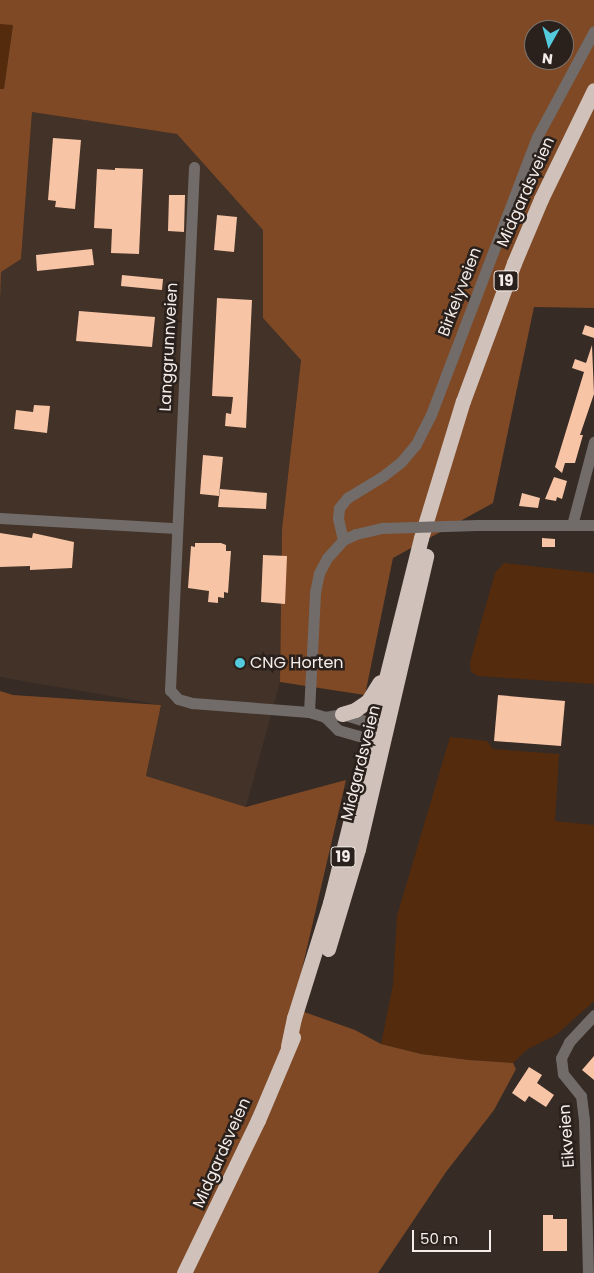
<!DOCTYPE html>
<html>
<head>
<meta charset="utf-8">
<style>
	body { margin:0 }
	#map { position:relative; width:594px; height:1273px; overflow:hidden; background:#362b25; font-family:Poppins,sans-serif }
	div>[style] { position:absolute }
	.built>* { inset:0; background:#423228 }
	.green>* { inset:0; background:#552b0d }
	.forest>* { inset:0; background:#7f4925 }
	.building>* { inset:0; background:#f7c4a6 }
	.street>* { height:11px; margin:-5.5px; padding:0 5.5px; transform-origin:5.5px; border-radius:5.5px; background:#716c69 }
	.highway>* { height:15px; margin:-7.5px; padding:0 7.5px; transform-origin:7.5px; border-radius:7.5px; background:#d0c2ba }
	.street-bridge>* { height:11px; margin:-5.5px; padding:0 5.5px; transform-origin:5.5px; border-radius:5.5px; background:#716c69 }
	.dots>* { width:14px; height:14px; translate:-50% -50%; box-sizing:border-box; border:2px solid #2b211c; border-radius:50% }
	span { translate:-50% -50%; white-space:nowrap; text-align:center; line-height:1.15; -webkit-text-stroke:5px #2b211c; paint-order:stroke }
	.shield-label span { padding:1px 4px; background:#2b211c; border:1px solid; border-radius:4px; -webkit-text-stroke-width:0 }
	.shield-label { font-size:15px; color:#f4ede9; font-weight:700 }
	.street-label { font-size:16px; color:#f4ede9 }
	.poi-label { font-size:16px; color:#f4ede9 }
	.left { translate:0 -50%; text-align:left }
	.north { position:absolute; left:524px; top:20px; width:50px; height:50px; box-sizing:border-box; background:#2b211c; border:1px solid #7b736e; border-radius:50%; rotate:187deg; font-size:14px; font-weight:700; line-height:20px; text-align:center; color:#f4ede9 }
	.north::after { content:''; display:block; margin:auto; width:18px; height:22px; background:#54cadd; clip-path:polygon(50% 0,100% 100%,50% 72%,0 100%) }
	.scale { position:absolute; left:412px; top:1230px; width:79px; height:22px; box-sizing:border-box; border:2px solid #f4ede9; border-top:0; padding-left:6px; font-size:15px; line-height:18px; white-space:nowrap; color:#f4ede9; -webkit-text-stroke:4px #2b211c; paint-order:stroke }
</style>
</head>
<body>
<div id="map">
	<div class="built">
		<i style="clip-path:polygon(32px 112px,177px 134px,263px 230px,263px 318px,301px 359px,282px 529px,280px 682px,246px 807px,146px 776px,161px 705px,0 677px,0 272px,21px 259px)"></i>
	</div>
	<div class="green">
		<i style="clip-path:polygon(0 24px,13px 24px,4px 90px,0 89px)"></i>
		<i style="clip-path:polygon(504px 563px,594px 573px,594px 684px,478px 676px,471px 672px,470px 662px,495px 573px)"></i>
		<i style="clip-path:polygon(450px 737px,487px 741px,493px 749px,559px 754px,555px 821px,594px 825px,594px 1001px,556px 1035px,528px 1049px,513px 1063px,469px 1060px,421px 1054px,381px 1044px,393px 985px,397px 916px)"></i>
	</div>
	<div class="forest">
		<i style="clip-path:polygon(evenodd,0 0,594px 0,594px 308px,534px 307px,493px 503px,393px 558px,365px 695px,280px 682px,282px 529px,301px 360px,263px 318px,263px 230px,177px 134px,32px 112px,21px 259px,1px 272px,0 300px,0 89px,4px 89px,13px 25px,0 24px,0 0,534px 30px,564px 30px,564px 60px,534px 60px,534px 30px)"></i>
		<i style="clip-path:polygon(0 691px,13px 695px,161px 705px,146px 776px,246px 807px,346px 780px,293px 1008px,355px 1030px,381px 1044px,421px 1054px,469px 1060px,513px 1063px,516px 1069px,494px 1110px,446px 1172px,378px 1273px,0 1273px)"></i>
	</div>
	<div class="building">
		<i style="clip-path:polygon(53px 138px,81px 140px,75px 209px,55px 207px,56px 201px,48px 200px)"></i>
		<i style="clip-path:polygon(115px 168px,143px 169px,139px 254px,111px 253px,112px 229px,94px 228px,97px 169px,115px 170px)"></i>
		<i style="clip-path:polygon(169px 195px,185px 195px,184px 232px,168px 231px)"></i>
		<i style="clip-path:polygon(217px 215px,237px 217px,234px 252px,214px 250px)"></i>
		<i style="clip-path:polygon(92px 249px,94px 265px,37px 271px,36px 255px)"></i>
		<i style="clip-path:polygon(122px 275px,163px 279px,162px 290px,121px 286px)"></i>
		<i style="clip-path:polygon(217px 298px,252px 300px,246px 428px,225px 426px,226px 413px,231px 414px,233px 397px,212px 396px)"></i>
		<i style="clip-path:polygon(79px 311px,155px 317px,152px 347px,76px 341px)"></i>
		<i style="clip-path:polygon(585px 325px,594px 328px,594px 338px,582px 334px)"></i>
		<i style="clip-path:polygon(592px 345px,594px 394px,580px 435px,583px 435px,575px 463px,565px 463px,562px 473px,555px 467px,584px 372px,572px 368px,575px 359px,586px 363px)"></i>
		<i style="clip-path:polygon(34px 405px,50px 406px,47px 433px,14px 429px,16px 410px,33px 412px)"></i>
		<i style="clip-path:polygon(203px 455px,223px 457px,219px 496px,200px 494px)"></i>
		<i style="clip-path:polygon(554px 477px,567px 481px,562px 499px,557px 497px,556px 501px,545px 499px)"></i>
		<i style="clip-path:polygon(220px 489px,267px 493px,266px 509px,218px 507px)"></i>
		<i style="clip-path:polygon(522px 493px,540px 498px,538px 508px,519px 506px)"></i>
		<i style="clip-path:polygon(0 533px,32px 538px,33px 533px,74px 542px,72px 568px,30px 570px,30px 566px,0 567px)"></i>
		<i style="clip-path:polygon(542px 538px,555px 539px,555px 547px,542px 547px)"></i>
		<i style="clip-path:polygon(195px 543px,221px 543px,226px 545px,226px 551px,231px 551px,228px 593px,224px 592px,224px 598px,218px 597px,218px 603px,208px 602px,209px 591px,188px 588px,191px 546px,195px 547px)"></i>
		<i style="clip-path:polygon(263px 555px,287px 556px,285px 604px,261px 602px)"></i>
		<i style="clip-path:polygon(498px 695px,565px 701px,561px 746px,494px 741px)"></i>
		<i style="clip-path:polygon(594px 1056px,594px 1080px,582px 1070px)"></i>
		<i style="clip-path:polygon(529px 1067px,542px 1075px,537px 1083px,554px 1095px,546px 1107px,529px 1096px,525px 1102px,512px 1093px)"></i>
		<i style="clip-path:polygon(543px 1215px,553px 1215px,553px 1219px,567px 1219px,567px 1251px,543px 1251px)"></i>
	</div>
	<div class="street">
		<i style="left:194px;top:167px;width:524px;rotate:92.63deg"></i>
		<i style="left:170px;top:690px;width:12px;rotate:48deg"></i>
		<i style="left:178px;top:699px;width:15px;rotate:16deg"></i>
		<i style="left:192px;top:703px;width:117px;rotate:4.4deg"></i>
		<i style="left:309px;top:712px;width:120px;rotate:-87.1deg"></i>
		<i style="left:315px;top:592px;width:19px;rotate:-78deg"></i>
		<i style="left:319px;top:573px;width:17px;rotate:-62deg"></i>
		<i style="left:327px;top:558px;width:24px;rotate:-48deg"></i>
		<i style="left:343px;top:540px;width:14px;rotate:-25deg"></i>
		<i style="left:356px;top:534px;width:28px;rotate:-13deg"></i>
		<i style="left:0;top:518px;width:176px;rotate:3.3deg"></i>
		<i style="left:477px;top:525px;width:117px"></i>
		<i style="left:572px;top:525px;width:86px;rotate:-75.2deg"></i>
		<i style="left:343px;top:540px;width:23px;rotate:-103deg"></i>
		<i style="left:338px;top:518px;width:10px;rotate:-84deg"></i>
		<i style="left:339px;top:508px;width:13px;rotate:-51deg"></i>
		<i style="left:347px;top:498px;width:42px;rotate:-31.4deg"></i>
		<i style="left:383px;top:476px;width:23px;rotate:-38deg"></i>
		<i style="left:401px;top:462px;width:23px;rotate:-50deg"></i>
		<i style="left:416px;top:444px;width:30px;rotate:-63deg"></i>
		<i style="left:430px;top:417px;width:300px;rotate:-69.1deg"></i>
		<i style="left:537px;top:137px;width:120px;rotate:-61.7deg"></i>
		<i style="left:309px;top:712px;width:17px;rotate:17deg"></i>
		<i style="left:325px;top:717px;width:17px;rotate:-10deg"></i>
		<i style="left:342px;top:714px;width:34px;rotate:17deg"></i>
		<i style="left:375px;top:724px;width:5px;rotate:37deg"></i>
		<i style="left:325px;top:717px;width:18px;rotate:45deg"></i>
		<i style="left:338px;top:730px;width:35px;rotate:16deg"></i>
		<i style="left:372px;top:740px;width:7px;rotate:-27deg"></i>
		<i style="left:588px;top:1273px;width:153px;rotate:-91.5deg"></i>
		<i style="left:584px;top:1120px;width:24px;rotate:-97deg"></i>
		<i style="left:581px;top:1096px;width:28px;rotate:-129deg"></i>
		<i style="left:563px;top:1074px;width:16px;rotate:-97deg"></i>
		<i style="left:561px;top:1058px;width:18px;rotate:-63deg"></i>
		<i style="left:569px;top:1042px;width:37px;rotate:-47deg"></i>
	</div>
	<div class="highway">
		<i style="left:342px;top:714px;width:14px;rotate:-17deg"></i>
		<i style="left:355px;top:710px;width:16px;rotate:-35deg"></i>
		<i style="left:368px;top:701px;width:22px;rotate:-58deg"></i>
		<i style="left:328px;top:949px;width:104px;rotate:-73.3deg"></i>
		<i style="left:358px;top:849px;width:301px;rotate:-76.9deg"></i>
		<i style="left:288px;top:1046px;width:29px;rotate:-78deg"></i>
		<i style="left:294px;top:1018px;width:121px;rotate:-72.6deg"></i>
		<i style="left:330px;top:903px;width:376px;rotate:-76deg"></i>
		<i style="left:421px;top:538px;width:143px;rotate:-73deg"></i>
		<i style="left:463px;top:401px;width:147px;rotate:-69.7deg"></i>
		<i style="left:514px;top:263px;width:69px;rotate:-67.1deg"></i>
		<i style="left:541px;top:199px;width:121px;rotate:-64.1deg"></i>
		<i style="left:184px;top:1273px;width:170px;rotate:-64.2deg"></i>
		<i style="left:258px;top:1120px;width:90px;rotate:-67.1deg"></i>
	</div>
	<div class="street-bridge">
		<i style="left:383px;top:528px;width:94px;rotate:-1.8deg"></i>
	</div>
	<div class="dots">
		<i style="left:240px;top:663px;background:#54cadd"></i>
	</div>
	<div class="shield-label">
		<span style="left:506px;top:281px">19</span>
		<span style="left:343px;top:857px">19</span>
	</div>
	<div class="street-label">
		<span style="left:526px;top:192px;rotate:-66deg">Midgardsveien</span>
		<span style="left:460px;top:292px;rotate:-69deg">Birkelyveien</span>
		<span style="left:169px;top:347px;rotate:-87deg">Langgrunnveien</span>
		<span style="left:361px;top:763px;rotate:-76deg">Midgardsveien</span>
		<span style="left:567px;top:1136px;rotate:-94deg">Eikveien</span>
		<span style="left:222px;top:1153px;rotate:-66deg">Midgardsveien</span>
	</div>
	<div class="poi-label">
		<span class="left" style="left:250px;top:663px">CNG Horten</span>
	</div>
	<div class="north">N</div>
	<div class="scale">50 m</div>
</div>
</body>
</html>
